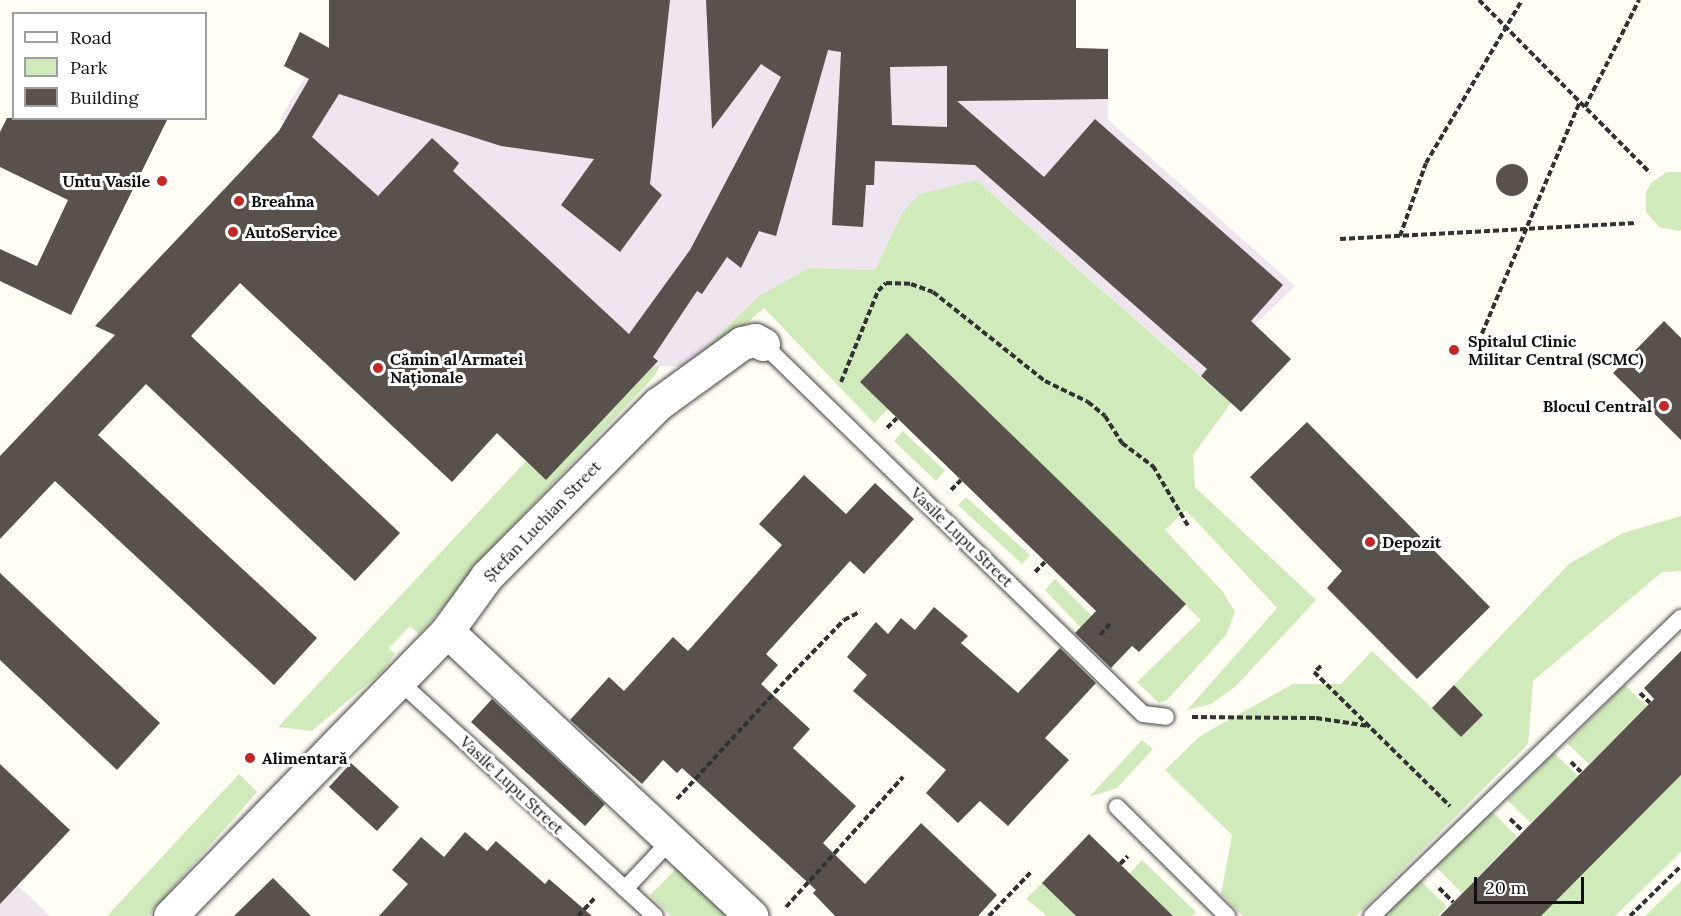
<!DOCTYPE html>
<html>
<head>
<meta charset="utf-8">
<style>
	body { margin:0 }
	#map { position:relative; width:1681px; height:916px; overflow:hidden; background:#fffdf4; font-family:Lora,serif }
	div>[style] { position:absolute }
	.industrial>* { inset:0; background:#eee5ee }
	.green>* { inset:0; background:#d1eabc }
	.building>* { inset:0; background:#59524c }
	.round { border-radius:50% }
	.path>* { height:4px; margin-top:-2px; transform-origin:0; background:repeating-linear-gradient(90deg,#323232 0 6px,transparent 0 9px) }
	.roads { filter:drop-shadow(0 0 2px #434343) drop-shadow(0 0 2px #434343) }
	.lane>* { height:16px; margin:-8px; padding:0 8px; transform-origin:8px; border-radius:8px; background:#fff }
	.street>* { height:33px; margin:-16.5px; padding:0 16.5px; transform-origin:16.5px; border-radius:16.5px; background:#fff }
	.dots>* { width:16px; height:16px; translate:-50% -50%; box-sizing:border-box; border:3px solid #fff; border-radius:50% }
	span { translate:-50% -50%; white-space:nowrap; text-align:center; line-height:1.15; -webkit-text-stroke:6px #fff; paint-order:stroke }
	.poi-label { font-size:16px; color:#101010; font-weight:700 }
	.right { translate:-100% -50%; text-align:right }
	.left { translate:0 -50%; text-align:left }
	.street-label { font-size:16px; color:#101010 }
	.legend { position:absolute; left:12px; top:12px; width:195px; height:108px; box-sizing:border-box; background:#fff; border:2px solid #9f9f9f; margin:0; padding:8px 10px; list-style:none; font-size:18px; color:#101010 }
	.legend li { display:flex; align-items:center; gap:12px; height:30px }
	.legend b { width:30px; border:2px solid #9f9f9f }
	.scale { position:absolute; left:1474px; top:877px; width:110px; height:27px; box-sizing:border-box; border:3px solid #101010; border-top:0; padding-left:8px; font-size:18px; line-height:21px; white-space:nowrap; color:#101010; -webkit-text-stroke:4px #fff; paint-order:stroke }
</style>
</head>
<body>
<div id="map">
	<div class="industrial">
		<i style="clip-path:polygon(329px 0,988px 0,1001px 44px,1108px 49px,1108px 120px,1295px 286px,1201px 376px,976px 180px,902px 213px,875px 270px,809px 268px,686px 367px,654px 366px,546px 480px,480px 418px,297px 130px,280px 119px,305px 77px,284px 66px,300px 32px,342px 54px,349px 4px,329px 4px)"></i>
		<i style="clip-path:polygon(0 869px,50px 916px,0 916px)"></i>
	</div>
	<div class="green">
		<i style="clip-path:polygon(1667px 172px,1681px 172px,1681px 230px,1678px 231px,1659px 227px,1646px 212px,1646px 192px,1651px 183px)"></i>
		<i style="clip-path:polygon(976px 180px,1231px 403px,1193px 455px,1195px 487px,1316px 600px,1236px 686px,1211px 704px,1187px 710px,1277px 608px,1186px 510px,1165px 530px,1223px 592px,1235px 612px,1226px 635px,1167px 700px,1159px 703px,1137px 682px,1201px 620px,907px 334px,888px 409px,874px 423px,764px 308px,710px 356px,686px 367px,759px 296px,809px 268px,875px 270px,902px 213px,920px 194px)"></i>
		<i style="clip-path:polygon(654px 366px,660px 366px,653px 378px,473px 567px,458px 591px,419px 634px,410px 626px,389px 648px,395px 654px,383px 671px,312px 731px,278px 727px,526px 461px,584px 438px)"></i>
		<i style="clip-path:polygon(903px 431px,945px 471px,936px 481px,894px 441px)"></i>
		<i style="clip-path:polygon(966px 497px,1030px 555px,1022px 564px,958px 505px)"></i>
		<i style="clip-path:polygon(1681px 516px,1681px 571px,1662px 572px,1533px 681px,1528px 744px,1356px 916px,1243px 916px,1221px 894px,1232px 835px,1165px 770px,1200px 736px,1293px 684px,1341px 684px,1372px 651px,1432px 708px,1569px 564px,1623px 533px)"></i>
		<i style="clip-path:polygon(1055px 579px,1093px 617px,1081px 628px,1045px 590px)"></i>
		<i style="clip-path:polygon(1625px 685px,1647px 707px,1589px 764px,1567px 743px)"></i>
		<i style="clip-path:polygon(1142px 740px,1153px 749px,1117px 788px,1089px 797px)"></i>
		<i style="clip-path:polygon(1554px 753px,1578px 776px,1531px 823px,1507px 800px)"></i>
		<i style="clip-path:polygon(239px 774px,257px 792px,148px 916px,107px 916px)"></i>
		<i style="clip-path:polygon(1681px 775px,1681px 852px,1615px 916px,1541px 916px)"></i>
		<i style="clip-path:polygon(1492px 811px,1517px 837px,1462px 893px,1436px 867px)"></i>
		<i style="clip-path:polygon(1142px 860px,1196px 912px,1192px 916px,1173px 916px,1129px 874px)"></i>
		<i style="clip-path:polygon(682px 863px,737px 916px,671px 916px,650px 895px)"></i>
		<i style="clip-path:polygon(1420px 880px,1447px 907px,1438px 916px,1385px 916px)"></i>
		<i style="clip-path:polygon(1681px 881px,1681px 916px,1645px 916px)"></i>
		<i style="clip-path:polygon(1042px 883px,1076px 916px,1047px 916px,1026px 899px)"></i>
	</div>
	<div class="building">
		<i style="clip-path:polygon(evenodd,329px 0,670px 0,650px 184px,662px 195px,620px 252px,561px 205px,594px 159px,501px 146px,339px 94px,312px 137px,378px 196px,432px 138px,459px 163px,453px 171px,629px 334px,690px 250px,781px 77px,761px 64px,712px 129px,706px 0,1076px 0,1076px 48px,1108px 49px,1108px 99px,957px 101px,1044px 177px,1095px 119px,1283px 285px,1251px 321px,1291px 359px,1241px 412px,1201px 376px,1207px 369px,975px 165px,875px 161px,874px 185px,866px 185px,863px 227px,832px 225px,841px 52px,828px 50px,776px 236px,759px 231px,741px 268px,727px 257px,702px 294px,697px 291px,653px 357px,658px 361px,546px 480px,497px 433px,452px 482px,240px 283px,191px 336px,400px 533px,355px 581px,146px 384px,98px 435px,317px 638px,274px 685px,55px 481px,0 539px,0 456px,115px 335px,95px 326px,279px 131px,309px 79px,284px 66px,300px 32px,329px 48px,329px 0,947px 66px,947px 127px,892px 125px,890px 67px,947px 66px)"></i>
		<i style="clip-path:polygon(7px 118px,168px 118px,71px 315px,0 281px,0 249px,37px 266px,68px 200px,0 167px,0 132px)"></i>
		<i class="round" style="left:1496px;top:164px;width:32px;height:32px"></i>
		<i style="clip-path:polygon(1664px 321px,1681px 338px,1681px 440px,1613px 373px)"></i>
		<i style="clip-path:polygon(907px 333px,1186px 604px,1139px 652px,1132px 646px,1111px 668px,1075px 633px,1096px 611px,860px 382px)"></i>
		<i style="clip-path:polygon(1307px 422px,1490px 607px,1417px 679px,1327px 588px,1342px 571px,1250px 477px)"></i>
		<i style="clip-path:polygon(804px 475px,846px 514px,875px 483px,914px 519px,864px 574px,850px 561px,766px 654px,778px 665px,761px 684px,810px 729px,793px 748px,856px 806px,823px 843px,865px 884px,921px 823px,997px 895px,978px 916px,835px 916px,813px 893px,816px 890px,682px 768px,677px 773px,663px 760px,642px 784px,570px 720px,609px 677px,624px 691px,673px 637px,688px 651px,782px 545px,759px 524px)"></i>
		<i style="clip-path:polygon(0 573px,160px 723px,117px 770px,0 660px)"></i>
		<i style="clip-path:polygon(934px 607px,968px 636px,961px 643px,1018px 693px,1060px 648px,1096px 683px,1045px 738px,1069px 760px,1008px 826px,980px 801px,958px 823px,926px 793px,946px 770px,853px 691px,867px 675px,847px 657px,876px 622px,888px 634px,901px 618px,915px 630px)"></i>
		<i style="clip-path:polygon(1681px 651px,1681px 775px,1541px 916px,1440px 916px,1654px 699px,1644px 688px)"></i>
		<i style="clip-path:polygon(1454px 685px,1483px 715px,1461px 737px,1432px 708px)"></i>
		<i style="clip-path:polygon(492px 699px,605px 804px,585px 826px,471px 722px)"></i>
		<i style="clip-path:polygon(351px 763px,399px 807px,377px 831px,329px 787px)"></i>
		<i style="clip-path:polygon(0 764px,70px 830px,0 904px)"></i>
		<i style="clip-path:polygon(465px 832px,487px 851px,496px 841px,545px 884px,549px 879px,592px 916px,379px 916px,408px 884px,392px 870px,421px 837px,444px 857px)"></i>
		<i style="clip-path:polygon(1089px 834px,1120px 864px,1173px 916px,1076px 916px,1042px 883px)"></i>
		<i style="clip-path:polygon(273px 878px,311px 916px,234px 916px)"></i>
	</div>
	<div class="path">
		<i style="left:1479px;top:0;width:243px;rotate:45.3deg"></i>
		<i style="left:1585px;top:107px;width:120px;rotate:-63.2deg"></i>
		<i style="left:1400px;top:236px;width:77px;rotate:-70.4deg"></i>
		<i style="left:1426px;top:163px;width:189px;rotate:-59.5deg"></i>
		<i style="left:1340px;top:239px;width:296px;rotate:-3.1deg"></i>
		<i style="left:1475px;top:350px;width:269px;rotate:-67.1deg"></i>
		<i style="left:841px;top:382px;width:98px;rotate:-67.9deg"></i>
		<i style="left:878px;top:291px;width:11px;rotate:-45deg"></i>
		<i style="left:886px;top:283px;width:25px;rotate:2deg"></i>
		<i style="left:911px;top:284px;width:23px;rotate:20deg"></i>
		<i style="left:933px;top:292px;width:143px;rotate:38.5deg"></i>
		<i style="left:1045px;top:381px;width:48px;rotate:26deg"></i>
		<i style="left:1088px;top:402px;width:22px;rotate:39deg"></i>
		<i style="left:1105px;top:416px;width:32px;rotate:58deg"></i>
		<i style="left:1122px;top:443px;width:39px;rotate:37deg"></i>
		<i style="left:1153px;top:466px;width:69px;rotate:59.7deg"></i>
		<i style="left:887px;top:428px;width:14px;rotate:-45deg"></i>
		<i style="left:951px;top:490px;width:14px;rotate:-45deg"></i>
		<i style="left:1035px;top:572px;width:14px;rotate:-45deg"></i>
		<i style="left:1100px;top:635px;width:15px;rotate:-48deg"></i>
		<i style="left:1321px;top:666px;width:9px;rotate:139deg"></i>
		<i style="left:1314px;top:672px;width:191px;rotate:44.6deg"></i>
		<i style="left:1640px;top:693px;width:14px;rotate:45deg"></i>
		<i style="left:1192px;top:717px;width:124px;rotate:0.5deg"></i>
		<i style="left:1316px;top:718px;width:53px;rotate:8.7deg"></i>
		<i style="left:1571px;top:762px;width:14px;rotate:45deg"></i>
		<i style="left:677px;top:799px;width:163px;rotate:-47.5deg"></i>
		<i style="left:787px;top:679px;width:82px;rotate:-46deg"></i>
		<i style="left:844px;top:620px;width:18px;rotate:-27deg"></i>
		<i style="left:1510px;top:819px;width:18px;rotate:43deg"></i>
		<i style="left:1120px;top:864px;width:11px;rotate:-45deg"></i>
		<i style="left:1439px;top:888px;width:20px;rotate:45deg"></i>
		<i style="left:786px;top:907px;width:175px;rotate:-48deg"></i>
		<i style="left:578px;top:916px;width:26px;rotate:-47deg"></i>
		<i style="left:989px;top:916px;width:62px;rotate:-46.3deg"></i>
		<i style="left:1630px;top:916px;width:71px;rotate:-44.4deg"></i>
	</div>
	<div class="roads">
		<div class="lane">
			<i style="left:763px;top:344px;width:530px;rotate:44.24deg"></i>
			<i style="left:1143px;top:714px;width:23px;rotate:7deg"></i>
			<i style="left:398px;top:680px;width:349px;rotate:42.6deg"></i>
			<i style="left:1117px;top:807px;width:155px;rotate:44.7deg"></i>
			<i style="left:625px;top:889px;width:67px;rotate:-46.8deg"></i>
			<i style="left:1372px;top:916px;width:429px;rotate:-44deg"></i>
		</div>
		<div class="street">
			<i style="left:447px;top:631px;width:417px;rotate:43.1deg"></i>
			<i style="left:170px;top:916px;width:397px;rotate:-45.8deg"></i>
			<i style="left:447px;top:631px;width:68px;rotate:-54deg"></i>
			<i style="left:487px;top:576px;width:243px;rotate:-45.2deg"></i>
			<i style="left:658px;top:404px;width:104px;rotate:-36deg"></i>
			<i style="left:742px;top:343px;width:13px;rotate:-13deg"></i>
			<i style="left:755px;top:340px;width:9px;rotate:27deg"></i>
		</div>
	</div>
	<div class="dots">
		<i style="left:162px;top:181px;background:#c12928"></i>
		<i style="left:239px;top:201px;background:#c12928"></i>
		<i style="left:233px;top:232px;background:#c12928"></i>
		<i style="left:1454px;top:350px;background:#c12928"></i>
		<i style="left:378px;top:368px;background:#c12928"></i>
		<i style="left:1664px;top:406px;background:#c12928"></i>
		<i style="left:1370px;top:542px;background:#c12928"></i>
		<i style="left:250px;top:758px;background:#c12928"></i>
	</div>
	<div class="poi-label">
		<span class="right" style="left:150px;top:181px">Untu Vasile</span>
		<span class="left" style="left:251px;top:201px">Breahna</span>
		<span class="left" style="left:245px;top:232px">AutoService</span>
		<span class="left" style="left:1468px;top:350px">Spitalul Clinic<br>Militar Central (SCMC)</span>
		<span class="left" style="left:390px;top:368px">Cămin al Armatei<br>Naționale</span>
		<span class="right" style="left:1652px;top:406px">Blocul Central</span>
		<span class="left" style="left:1382px;top:542px">Depozit</span>
		<span class="left" style="left:262px;top:758px">Alimentară</span>
	</div>
	<div class="street-label">
		<span style="left:542px;top:521px;rotate:-46deg">Ștefan Luchian Street</span>
		<span style="left:962px;top:537px;rotate:44deg">Vasile Lupu Street</span>
		<span style="left:512px;top:785px;rotate:43deg">Vasile Lupu Street</span>
	</div>
	<ul class="legend">
	<li><b style="height:8px;background:#fff"></b>Road</li>
	<li><b style="height:16px;background:#d1eabc"></b>Park</li>
	<li><b style="height:16px;background:#59524c"></b>Building</li>
	</ul>
	<div class="scale">20 m</div>
</div>
</body>
</html>
